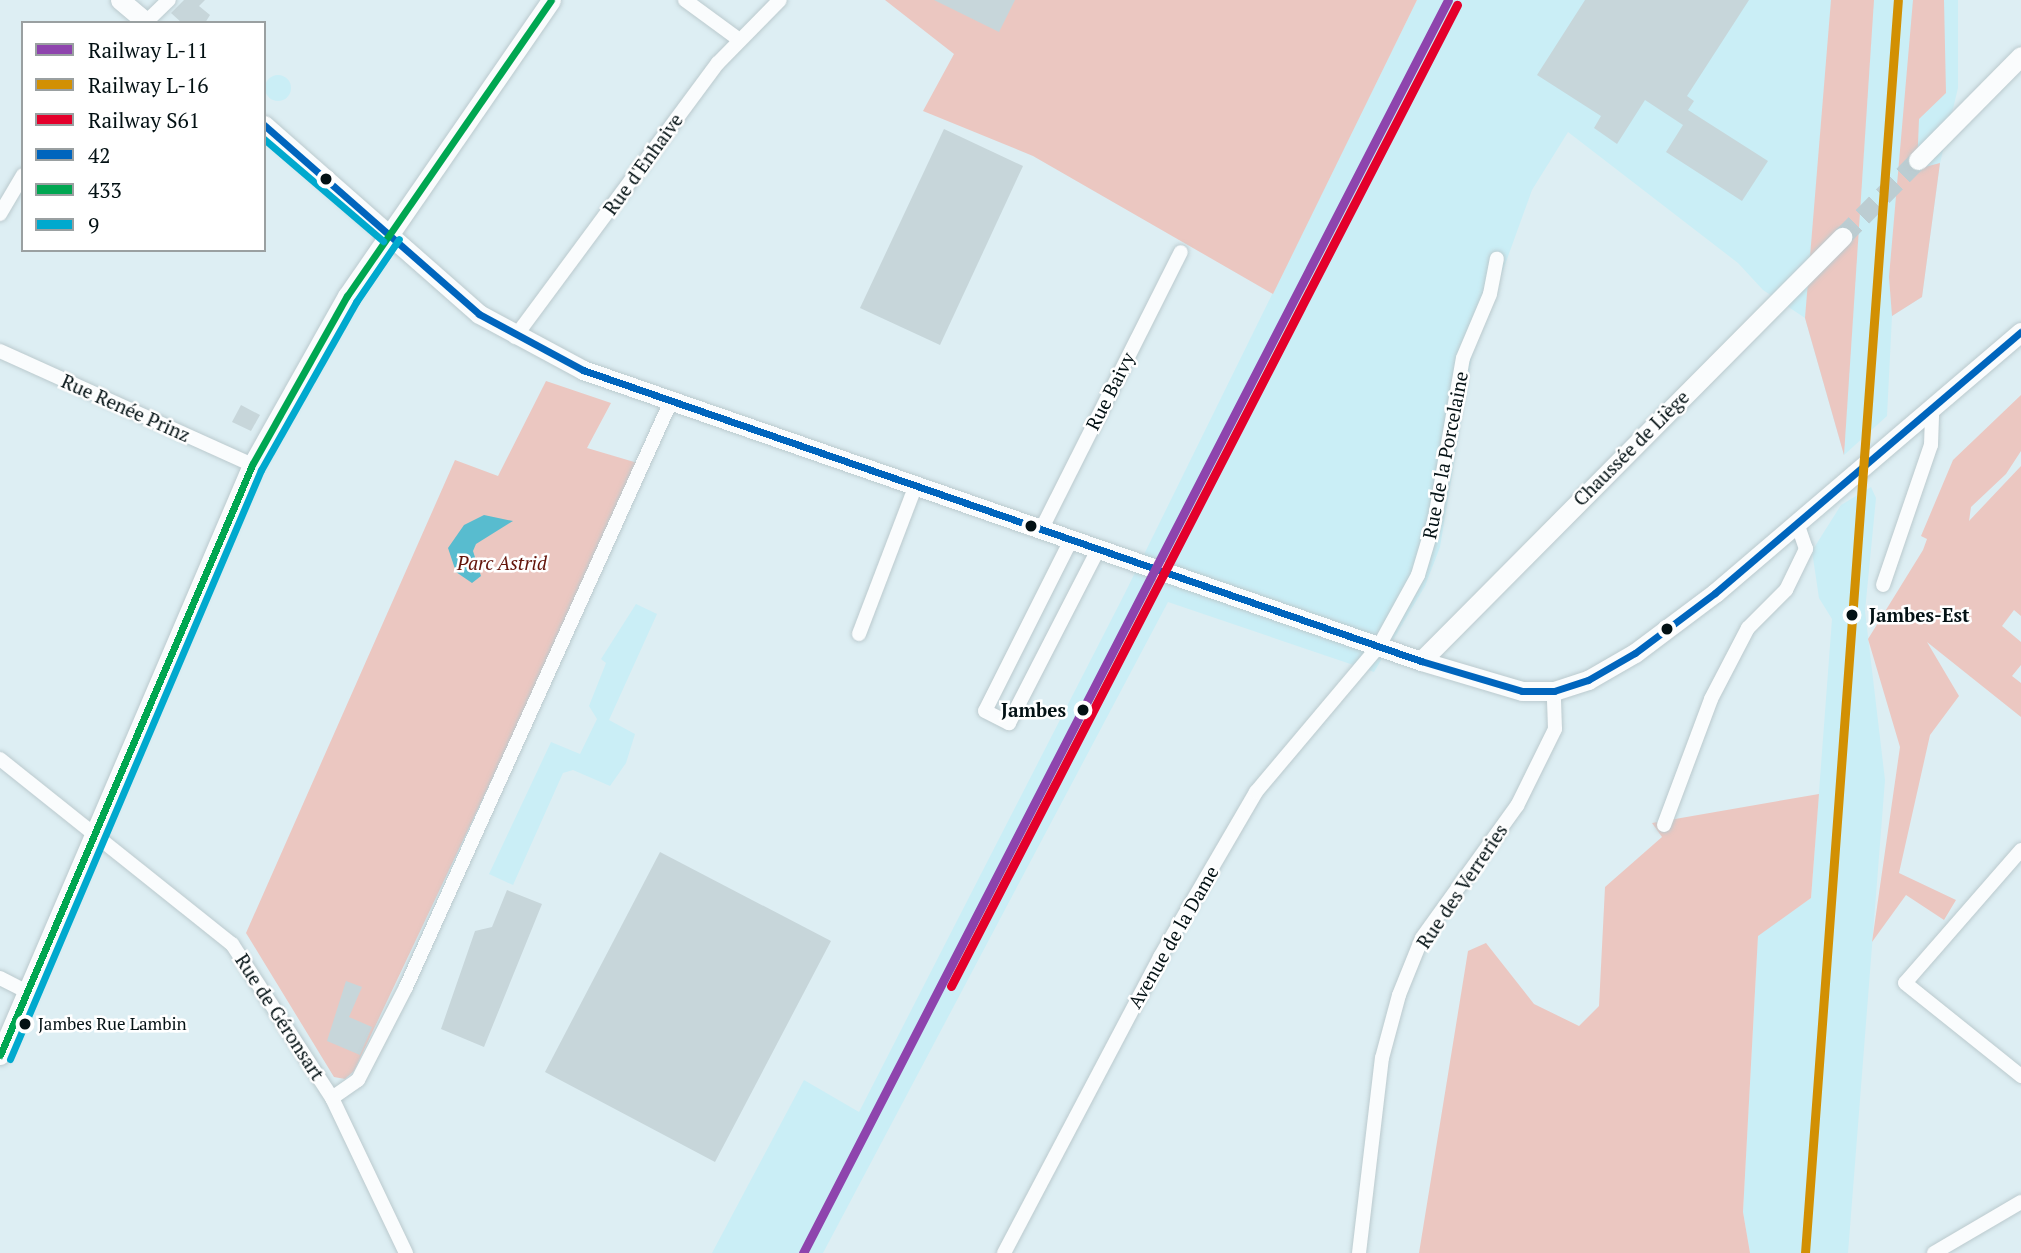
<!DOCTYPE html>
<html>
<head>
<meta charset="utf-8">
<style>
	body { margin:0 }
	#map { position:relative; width:2021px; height:1253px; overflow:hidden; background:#ddeef3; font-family:"PT Serif",serif }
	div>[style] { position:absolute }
	.built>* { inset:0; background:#caeef6 }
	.round { border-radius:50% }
	.green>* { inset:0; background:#ebc7c1 }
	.water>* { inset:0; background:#58bccf }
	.building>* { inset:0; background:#c7d6da }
	.secondary-tunnel>* { height:19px; margin-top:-9.5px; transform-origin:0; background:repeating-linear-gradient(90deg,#bccdd2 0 19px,transparent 0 29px) }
	.roads { filter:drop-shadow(0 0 2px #bbcace) drop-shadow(0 0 2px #bbcace) }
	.street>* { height:14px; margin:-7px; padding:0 7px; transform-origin:7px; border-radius:7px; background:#fafcfd }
	.secondary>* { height:19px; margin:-9.5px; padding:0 9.5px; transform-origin:9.5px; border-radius:9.5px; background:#fafcfd }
	.bus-1>* { height:7px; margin:-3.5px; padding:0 3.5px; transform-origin:3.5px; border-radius:3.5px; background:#0065bd }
	.bus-2>* { height:7px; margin:-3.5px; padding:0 3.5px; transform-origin:3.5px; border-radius:3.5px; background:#00a651 }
	.bus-3>* { height:7px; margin:-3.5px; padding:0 3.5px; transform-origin:3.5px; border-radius:3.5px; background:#00a9ce }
	.rail-1>* { height:9px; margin:-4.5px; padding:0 4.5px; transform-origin:4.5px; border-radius:4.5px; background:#8e44ad }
	.rail-2>* { height:9px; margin:-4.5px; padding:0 4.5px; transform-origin:4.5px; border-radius:4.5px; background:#d29003 }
	.rail-3>* { height:9px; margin:-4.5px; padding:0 4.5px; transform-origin:4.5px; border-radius:4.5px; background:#e4002b }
	.dots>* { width:19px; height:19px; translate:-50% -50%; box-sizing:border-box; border:4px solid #fff; border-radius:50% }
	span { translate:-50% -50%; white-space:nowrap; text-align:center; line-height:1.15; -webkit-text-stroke:5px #fff; paint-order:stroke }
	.bus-label { font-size:17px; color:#031114 }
	.left { translate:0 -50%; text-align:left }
	.street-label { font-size:19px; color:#031114 }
	.park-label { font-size:19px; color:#63140a; font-style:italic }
	.stop-label { font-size:19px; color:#031114; font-weight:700 }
	.right { translate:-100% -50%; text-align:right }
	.legend { position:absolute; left:21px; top:21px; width:245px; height:231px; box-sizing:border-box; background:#fff; border:2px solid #9aa0a1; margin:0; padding:9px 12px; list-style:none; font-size:21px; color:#031114 }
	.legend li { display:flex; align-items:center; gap:14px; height:35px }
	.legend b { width:35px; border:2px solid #9aa0a1 }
</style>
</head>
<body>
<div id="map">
	<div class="built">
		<i style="clip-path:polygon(1417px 0,1958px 0,1958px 88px,1940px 163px,1922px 297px,1892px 316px,1887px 416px,1844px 455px,1805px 318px,1763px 290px,1738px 263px,1568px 132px,1532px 190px,1472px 356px,1440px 547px,1425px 586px,1374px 672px,1168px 602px,823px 1253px,712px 1253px,804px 1080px,859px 1112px,1125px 593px)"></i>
		<i class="round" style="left:265px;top:75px;width:26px;height:26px"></i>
		<i style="clip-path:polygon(1871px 487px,1876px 498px,1865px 611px,1885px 780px,1848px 1253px,1750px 1253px,1743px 1212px,1758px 935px,1811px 898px,1832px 619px,1819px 598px,1812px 551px,1841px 505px)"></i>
		<i style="clip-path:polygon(636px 604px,657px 614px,609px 720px,635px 734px,626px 763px,610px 786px,573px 770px,563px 773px,513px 885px,489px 874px,551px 742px,580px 754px,597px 719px,589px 706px,606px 663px,601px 659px)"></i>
	</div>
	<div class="green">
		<i style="clip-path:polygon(885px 0,1417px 0,1273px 294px,1033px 156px,923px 111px,954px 54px)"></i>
		<i style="clip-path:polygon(1831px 0,1874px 0,1844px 455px,1805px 318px)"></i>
		<i style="clip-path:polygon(1913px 0,1944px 0,1946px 93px,1919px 119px,1917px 169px,1940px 163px,1922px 297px,1892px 316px,1889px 277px)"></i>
		<i style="clip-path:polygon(546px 381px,611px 403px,587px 448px,641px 464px,354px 1071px,345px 1079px,334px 1077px,246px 933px,455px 460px,498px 476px)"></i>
		<i style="clip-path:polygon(2021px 395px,2021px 451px,2006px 474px,1971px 507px,1969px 521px,2021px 466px,2021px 616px,2014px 610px,2002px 626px,2021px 642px,2021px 665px,2012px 676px,2021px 683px,2021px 717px,1927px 642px,1959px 696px,1930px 735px,1899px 873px,1956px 900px,1944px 920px,1906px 895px,1872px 942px,1900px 747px,1868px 639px,1923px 550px,1927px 539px,1921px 536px,1953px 460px)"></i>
		<i style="clip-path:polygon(1819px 794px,1811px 898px,1758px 936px,1743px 1212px,1750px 1253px,1419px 1253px,1468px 951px,1486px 943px,1534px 1004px,1579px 1026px,1599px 1006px,1605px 887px,1662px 837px,1652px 823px)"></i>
	</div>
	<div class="water">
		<i style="clip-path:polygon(484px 515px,513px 521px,476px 544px,473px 551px,481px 576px,472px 583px,456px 572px,448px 548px,464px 525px)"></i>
	</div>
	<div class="building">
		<i style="clip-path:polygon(184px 0,205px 0,199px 6px,210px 15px,205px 23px,182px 23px,171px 13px)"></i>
		<i style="clip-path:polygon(934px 0,1015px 0,999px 32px)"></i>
		<i style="clip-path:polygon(1585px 0,1749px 0,1687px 96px,1694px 101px,1688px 110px,1768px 161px,1742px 201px,1666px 152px,1683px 125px,1645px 100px,1617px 144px,1594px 128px,1601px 116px,1537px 75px)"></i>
		<i style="clip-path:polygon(944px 129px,1023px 166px,940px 345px,860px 308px)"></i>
		<i style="clip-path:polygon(241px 405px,260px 415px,251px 431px,232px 422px)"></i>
		<i style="clip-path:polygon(660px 852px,831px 941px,715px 1162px,545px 1072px)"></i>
		<i style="clip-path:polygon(507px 890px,542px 904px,484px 1047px,441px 1029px,475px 931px,492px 927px)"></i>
		<i style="clip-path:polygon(346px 981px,362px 987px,349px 1017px,372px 1027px,360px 1055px,327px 1041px)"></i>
	</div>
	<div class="secondary-tunnel">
		<i style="left:1842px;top:237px;width:108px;rotate:-45.4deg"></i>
	</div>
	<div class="roads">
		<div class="street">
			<i style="left:685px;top:0;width:66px;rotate:36.3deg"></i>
			<i style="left:145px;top:23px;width:33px;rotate:-44deg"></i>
			<i style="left:0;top:214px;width:45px;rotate:-59.5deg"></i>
			<i style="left:515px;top:337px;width:341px;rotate:-53.5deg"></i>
			<i style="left:718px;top:63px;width:88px;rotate:-45.5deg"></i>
			<i style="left:0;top:351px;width:277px;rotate:24.3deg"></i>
			<i style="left:1041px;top:530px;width:311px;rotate:-63.3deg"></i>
			<i style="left:1071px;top:540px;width:191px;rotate:116.7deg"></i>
			<i style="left:985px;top:711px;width:27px;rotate:27deg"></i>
			<i style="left:1009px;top:723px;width:195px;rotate:-62.8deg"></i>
			<i style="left:1883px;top:585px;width:148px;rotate:-71.1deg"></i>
			<i style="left:1931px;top:445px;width:36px;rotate:-88deg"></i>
			<i style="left:859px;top:634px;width:160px;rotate:-69.1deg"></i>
			<i style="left:0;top:759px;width:297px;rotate:38.6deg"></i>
			<i style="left:232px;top:944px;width:184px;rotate:57deg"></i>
			<i style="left:332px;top:1098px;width:172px;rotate:64.5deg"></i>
			<i style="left:1664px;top:825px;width:134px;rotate:-69.5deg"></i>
			<i style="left:1711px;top:699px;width:80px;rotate:-62.5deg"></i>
			<i style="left:1748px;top:628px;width:54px;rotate:-45deg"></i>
			<i style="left:1786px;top:590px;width:46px;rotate:-64deg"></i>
			<i style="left:1806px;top:549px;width:28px;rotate:-109deg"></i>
			<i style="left:2021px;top:850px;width:176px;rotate:131.1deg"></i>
			<i style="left:1905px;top:983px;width:149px;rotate:38.7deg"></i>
			<i style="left:0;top:978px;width:30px;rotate:27deg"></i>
			<i style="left:332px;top:1098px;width:32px;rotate:-35deg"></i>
			<i style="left:358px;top:1080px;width:105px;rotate:-62.7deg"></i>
			<i style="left:406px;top:987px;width:645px;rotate:-65.66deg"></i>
			<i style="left:1004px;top:1253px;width:335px;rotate:-62.2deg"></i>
			<i style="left:1160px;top:957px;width:191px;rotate:-59.8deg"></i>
			<i style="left:1256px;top:792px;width:191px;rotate:-49.9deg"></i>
			<i style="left:1379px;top:646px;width:81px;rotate:-61.2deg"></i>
			<i style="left:1418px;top:575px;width:59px;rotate:-73.4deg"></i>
			<i style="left:1435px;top:518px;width:162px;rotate:-80.1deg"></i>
			<i style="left:1463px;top:358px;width:69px;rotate:-67.1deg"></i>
			<i style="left:1490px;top:294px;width:36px;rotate:-79deg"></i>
			<i style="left:1359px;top:1253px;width:196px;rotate:-83.3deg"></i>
			<i style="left:1382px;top:1058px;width:65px;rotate:-74.9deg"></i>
			<i style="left:1399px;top:995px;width:61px;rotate:-68deg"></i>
			<i style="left:1422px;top:938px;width:163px;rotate:-54.3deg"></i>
			<i style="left:1517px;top:806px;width:86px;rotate:-63.7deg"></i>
			<i style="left:1555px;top:729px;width:38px;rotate:-92deg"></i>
			<i style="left:1934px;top:1253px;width:101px;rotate:-30.4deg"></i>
		</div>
		<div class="secondary">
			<i style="left:120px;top:0;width:35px;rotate:40deg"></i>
			<i style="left:264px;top:125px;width:286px;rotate:41.3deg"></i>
			<i style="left:479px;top:314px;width:118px;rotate:28.3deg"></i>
			<i style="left:583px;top:370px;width:887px;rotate:19.15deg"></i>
			<i style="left:1421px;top:661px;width:105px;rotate:16.5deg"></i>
			<i style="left:1522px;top:691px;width:32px"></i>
			<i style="left:1554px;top:691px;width:36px;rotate:-18deg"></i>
			<i style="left:1588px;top:680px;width:54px;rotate:-29.9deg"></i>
			<i style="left:1635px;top:653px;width:100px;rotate:-36.9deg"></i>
			<i style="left:1715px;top:593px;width:402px;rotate:-40.5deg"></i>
			<i style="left:1918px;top:160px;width:146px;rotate:-45.3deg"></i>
			<i style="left:1421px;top:661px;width:598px;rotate:-45.2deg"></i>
			<i style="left:0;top:1055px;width:642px;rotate:-66.87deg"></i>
			<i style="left:252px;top:465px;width:194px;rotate:-60.7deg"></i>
			<i style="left:347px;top:296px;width:359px;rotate:-55.4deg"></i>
		</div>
	</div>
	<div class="bus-1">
		<i style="left:264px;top:125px;width:286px;rotate:41.3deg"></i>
		<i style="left:479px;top:314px;width:118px;rotate:28.3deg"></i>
		<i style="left:583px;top:370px;width:887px;rotate:19.15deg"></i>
		<i style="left:1421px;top:661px;width:105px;rotate:16.5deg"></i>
		<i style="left:1522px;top:691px;width:32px"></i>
		<i style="left:1554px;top:691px;width:36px;rotate:-18deg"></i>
		<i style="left:1588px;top:680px;width:54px;rotate:-29.9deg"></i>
		<i style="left:1635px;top:653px;width:100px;rotate:-36.9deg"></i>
		<i style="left:1715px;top:593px;width:402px;rotate:-40.5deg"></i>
	</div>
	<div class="bus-2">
		<i style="left:0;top:1055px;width:642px;rotate:-66.87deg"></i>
		<i style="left:252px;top:465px;width:194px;rotate:-60.7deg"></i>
		<i style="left:347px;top:296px;width:359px;rotate:-55.4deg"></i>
	</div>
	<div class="bus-3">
		<i style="left:264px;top:139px;width:157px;rotate:40.6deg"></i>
		<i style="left:10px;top:1059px;width:640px;rotate:-66.92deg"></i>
		<i style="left:261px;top:470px;width:193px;rotate:-60.5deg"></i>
		<i style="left:356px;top:302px;width:76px;rotate:-55.7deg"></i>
	</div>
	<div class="rail-1">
		<i style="left:803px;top:1253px;width:1409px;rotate:-62.76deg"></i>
	</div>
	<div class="rail-2">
		<i style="left:1805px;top:1253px;width:1256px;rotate:-85.76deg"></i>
	</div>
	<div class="rail-3">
		<i style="left:951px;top:986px;width:1104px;rotate:-62.72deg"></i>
	</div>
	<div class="dots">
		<i style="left:326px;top:179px;background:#031114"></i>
		<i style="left:1031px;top:526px;background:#031114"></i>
		<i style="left:1852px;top:615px;background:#031114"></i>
		<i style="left:1667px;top:629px;background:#031114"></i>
		<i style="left:1083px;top:710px;background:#031114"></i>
		<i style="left:25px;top:1024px;background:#031114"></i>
	</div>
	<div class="bus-label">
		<span class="left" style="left:38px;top:1024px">Jambes Rue Lambin</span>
	</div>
	<div class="street-label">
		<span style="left:643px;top:164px;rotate:-54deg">Rue d'Enhaive</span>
		<span style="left:1110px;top:391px;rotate:-63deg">Rue Baivy</span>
		<span style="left:126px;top:408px;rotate:24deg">Rue Renée Prinz</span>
		<span style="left:1631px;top:448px;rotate:-45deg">Chaussée de Liège</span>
		<span style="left:1445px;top:455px;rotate:-79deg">Rue de la Porcelaine</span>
		<span style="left:1462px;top:886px;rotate:-56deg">Rue des Verreries</span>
		<span style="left:1173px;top:937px;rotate:-60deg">Avenue de la Dame</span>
		<span style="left:280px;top:1017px;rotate:57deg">Rue de Géronsart</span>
	</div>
	<div class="park-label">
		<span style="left:502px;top:563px">Parc Astrid</span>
	</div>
	<div class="stop-label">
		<span class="left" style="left:1869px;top:615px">Jambes-Est</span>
		<span class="right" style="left:1066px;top:710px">Jambes</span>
	</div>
	<ul class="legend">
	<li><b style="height:9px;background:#8e44ad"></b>Railway L-11</li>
	<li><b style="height:9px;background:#d29003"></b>Railway L-16</li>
	<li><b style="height:9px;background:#e4002b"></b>Railway S61</li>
	<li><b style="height:9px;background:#0065bd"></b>42</li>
	<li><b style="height:9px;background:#00a651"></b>433</li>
	<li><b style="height:9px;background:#00a9ce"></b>9</li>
	</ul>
</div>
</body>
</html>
